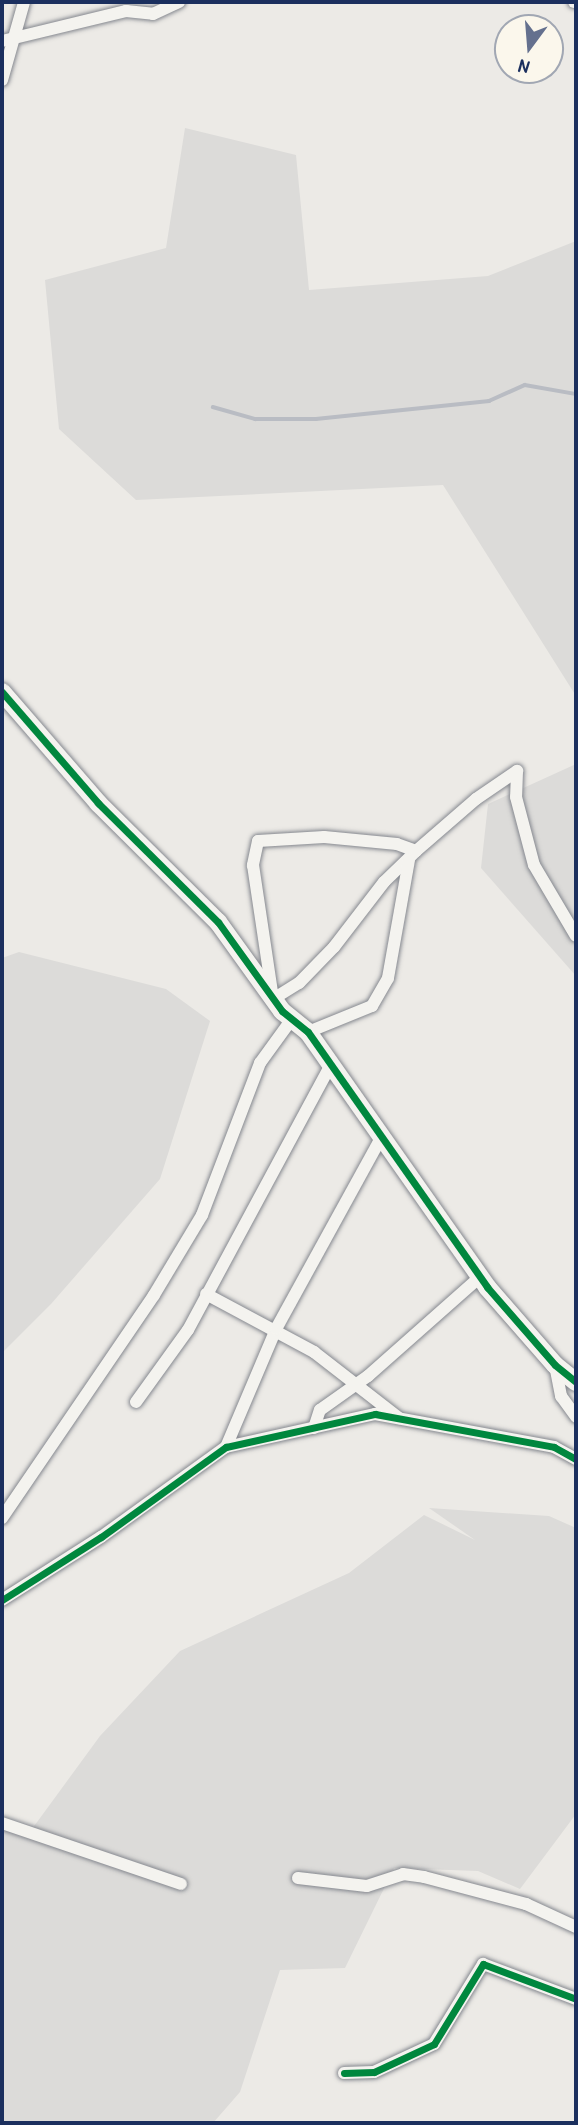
<!DOCTYPE html>
<html>
<head>
<meta charset="utf-8">
<style>
	body { margin:0 }
	#map { position:relative; width:578px; height:2125px; overflow:hidden; background:#eceae6; font-family:"Patrick Hand",sans-serif }
	div>[style] { position:absolute }
	.green>* { inset:0; background:#dcdbd9 }
	.stream>* { height:3.5px; margin:-1.75px; padding:0 1.75px; transform-origin:1.75px; border-radius:1.75px; background:#b9bcc3 }
	.roads { filter:drop-shadow(0 0 2px #85888f) drop-shadow(0 0 2px #85888f) }
	.street>* { height:12px; margin:-6px; padding:0 6px; transform-origin:6px; border-radius:6px; background:#f4f3ef }
	.secondary>* { height:18px; margin:-9px; padding:0 9px; transform-origin:9px; border-radius:9px; background:#f4f3ef }
	.cycleway>* { height:7px; margin:-3.5px; padding:0 3.5px; transform-origin:3.5px; border-radius:3.5px; background:#00873e }
	span { translate:-50% -50%; white-space:nowrap; text-align:center; line-height:1.15; -webkit-text-stroke:7px #fbf7ec; paint-order:stroke }
	.frame { position:absolute; inset:0; border:4px solid #1b2f5e; pointer-events:none }
	.north { position:absolute; left:494px; top:14px; width:70px; height:70px; box-sizing:border-box; background:#fbf7ec; border:2px solid #a1a7b3; border-radius:50%; rotate:196deg; font-size:19px; font-weight:700; line-height:28px; text-align:center; color:#1b2f5e }
	.north::after { content:''; display:block; margin:auto; width:24px; height:32px; background:#64708e; clip-path:polygon(50% 0,100% 100%,50% 72%,0 100%) }
</style>
</head>
<body>
<div id="map">
	<div class="green">
		<i style="clip-path:polygon(185px 128px,296px 155px,309px 290px,488px 276px,576px 241px,576px 696px,443px 485px,136px 500px,59px 429px,45px 280px,166px 248px)"></i>
		<i style="clip-path:polygon(576px 764px,576px 976px,481px 868px,488px 804px)"></i>
		<i style="clip-path:polygon(19px 952px,166px 989px,210px 1021px,160px 1179px,51px 1304px,2px 1353px,2px 958px)"></i>
		<i style="clip-path:polygon(429px 1508px,549px 1516px,576px 1528px,576px 1814px,520px 1889px,478px 1871px,394px 1868px,345px 1968px,280px 1970px,240px 2092px,213px 2123px,2px 2123px,2px 1819px,32px 1829px,100px 1736px,180px 1651px,349px 1573px,424px 1515px,475px 1540px)"></i>
	</div>
	<div class="stream">
		<i style="left:213px;top:407px;width:44px;rotate:15.9deg"></i>
		<i style="left:255px;top:419px;width:61px"></i>
		<i style="left:316px;top:419px;width:174px;rotate:-5.9deg"></i>
		<i style="left:489px;top:401px;width:39px;rotate:-24deg"></i>
		<i style="left:525px;top:385px;width:52px;rotate:10deg"></i>
	</div>
	<div class="roads">
		<div class="street">
			<i style="left:574px;top:2px;width:2px"></i>
			<i style="left:2px;top:41px;width:128px;rotate:-13.6deg"></i>
			<i style="left:126px;top:11px;width:27px;rotate:6deg"></i>
			<i style="left:153px;top:14px;width:29px;rotate:-25deg"></i>
			<i style="left:2px;top:80px;width:81px;rotate:-74.2deg"></i>
			<i style="left:517px;top:771px;width:26px;rotate:92deg"></i>
			<i style="left:516px;top:797px;width:70px;rotate:75.2deg"></i>
			<i style="left:534px;top:865px;width:82px;rotate:59.4deg"></i>
			<i style="left:416px;top:851px;width:20px;rotate:-160deg"></i>
			<i style="left:397px;top:844px;width:73px;rotate:-174.5deg"></i>
			<i style="left:324px;top:837px;width:66px;rotate:176.5deg"></i>
			<i style="left:258px;top:841px;width:25px;rotate:102deg"></i>
			<i style="left:253px;top:865px;width:135px;rotate:81.5deg"></i>
			<i style="left:273px;top:999px;width:31px;rotate:-32deg"></i>
			<i style="left:299px;top:983px;width:50px;rotate:-45.8deg"></i>
			<i style="left:334px;top:947px;width:82px;rotate:-52.4deg"></i>
			<i style="left:384px;top:882px;width:45px;rotate:-44.1deg"></i>
			<i style="left:416px;top:851px;width:79px;rotate:-40.9deg"></i>
			<i style="left:476px;top:799px;width:50px;rotate:-34.3deg"></i>
			<i style="left:308px;top:1032px;width:69px;rotate:-22.1deg"></i>
			<i style="left:372px;top:1006px;width:32px;rotate:-60deg"></i>
			<i style="left:388px;top:978px;width:120px;rotate:-79.9deg"></i>
			<i style="left:206px;top:1294px;width:123px;rotate:28.2deg"></i>
			<i style="left:314px;top:1352px;width:108px;rotate:37.8deg"></i>
			<i style="left:555px;top:1365px;width:32px;rotate:79deg"></i>
			<i style="left:561px;top:1396px;width:26px;rotate:54deg"></i>
			<i style="left:136px;top:1402px;width:89px;rotate:-54.2deg"></i>
			<i style="left:188px;top:1330px;width:302px;rotate:-61.7deg"></i>
			<i style="left:314px;top:1428px;width:19px;rotate:-72deg"></i>
			<i style="left:320px;top:1410px;width:59px;rotate:-35.3deg"></i>
			<i style="left:368px;top:1376px;width:149px;rotate:-41.5deg"></i>
			<i style="left:226px;top:1447px;width:128px;rotate:-67deg"></i>
			<i style="left:276px;top:1329px;width:220px;rotate:-61.2deg"></i>
			<i style="left:2px;top:1518px;width:270px;rotate:-55.7deg"></i>
			<i style="left:154px;top:1295px;width:93px;rotate:-59deg"></i>
			<i style="left:202px;top:1215px;width:163px;rotate:-69.1deg"></i>
			<i style="left:260px;top:1063px;width:54px;rotate:-54deg"></i>
			<i style="left:2px;top:1600px;width:117px;rotate:-32.5deg"></i>
			<i style="left:101px;top:1537px;width:154px;rotate:-35.8deg"></i>
			<i style="left:226px;top:1447px;width:153px;rotate:-12.5deg"></i>
			<i style="left:375px;top:1414px;width:182px;rotate:10.4deg"></i>
			<i style="left:554px;top:1447px;width:25px;rotate:29deg"></i>
			<i style="left:2px;top:1823px;width:189px;rotate:18.8deg"></i>
			<i style="left:298px;top:1878px;width:69px;rotate:6.6deg"></i>
			<i style="left:367px;top:1886px;width:38px;rotate:-18deg"></i>
			<i style="left:403px;top:1874px;width:21px;rotate:8deg"></i>
			<i style="left:424px;top:1877px;width:106px;rotate:14.8deg"></i>
			<i style="left:526px;top:1904px;width:55px;rotate:24.7deg"></i>
			<i style="left:344px;top:2073px;width:30px;rotate:-2deg"></i>
			<i style="left:374px;top:2072px;width:66px;rotate:-25deg"></i>
			<i style="left:434px;top:2044px;width:94px;rotate:-58.5deg"></i>
			<i style="left:483px;top:1964px;width:99px;rotate:20.6deg"></i>
		</div>
		<div class="secondary">
			<i style="left:2px;top:692px;width:147px;rotate:49.1deg"></i>
			<i style="left:98px;top:803px;width:169px;rotate:44.8deg"></i>
			<i style="left:218px;top:922px;width:110px;rotate:54.3deg"></i>
			<i style="left:282px;top:1011px;width:33px;rotate:39deg"></i>
			<i style="left:308px;top:1032px;width:312px;rotate:54.9deg"></i>
			<i style="left:487px;top:1287px;width:103px;rotate:48.9deg"></i>
			<i style="left:555px;top:1365px;width:27px;rotate:39deg"></i>
		</div>
	</div>
	<div class="cycleway">
		<i style="left:2px;top:692px;width:147px;rotate:49.1deg"></i>
		<i style="left:98px;top:803px;width:169px;rotate:44.8deg"></i>
		<i style="left:218px;top:922px;width:110px;rotate:54.3deg"></i>
		<i style="left:282px;top:1011px;width:33px;rotate:39deg"></i>
		<i style="left:308px;top:1032px;width:312px;rotate:54.9deg"></i>
		<i style="left:487px;top:1287px;width:103px;rotate:48.9deg"></i>
		<i style="left:555px;top:1365px;width:27px;rotate:39deg"></i>
		<i style="left:2px;top:1600px;width:117px;rotate:-32.5deg"></i>
		<i style="left:101px;top:1537px;width:154px;rotate:-35.8deg"></i>
		<i style="left:226px;top:1447px;width:153px;rotate:-12.5deg"></i>
		<i style="left:375px;top:1414px;width:182px;rotate:10.4deg"></i>
		<i style="left:554px;top:1447px;width:25px;rotate:29deg"></i>
		<i style="left:344px;top:2073px;width:30px;rotate:-2deg"></i>
		<i style="left:374px;top:2072px;width:66px;rotate:-25deg"></i>
		<i style="left:434px;top:2044px;width:94px;rotate:-58.5deg"></i>
		<i style="left:483px;top:1964px;width:99px;rotate:20.6deg"></i>
	</div>
	<div class="frame"></div>
	<div class="north">N</div>
</div>
</body>
</html>
